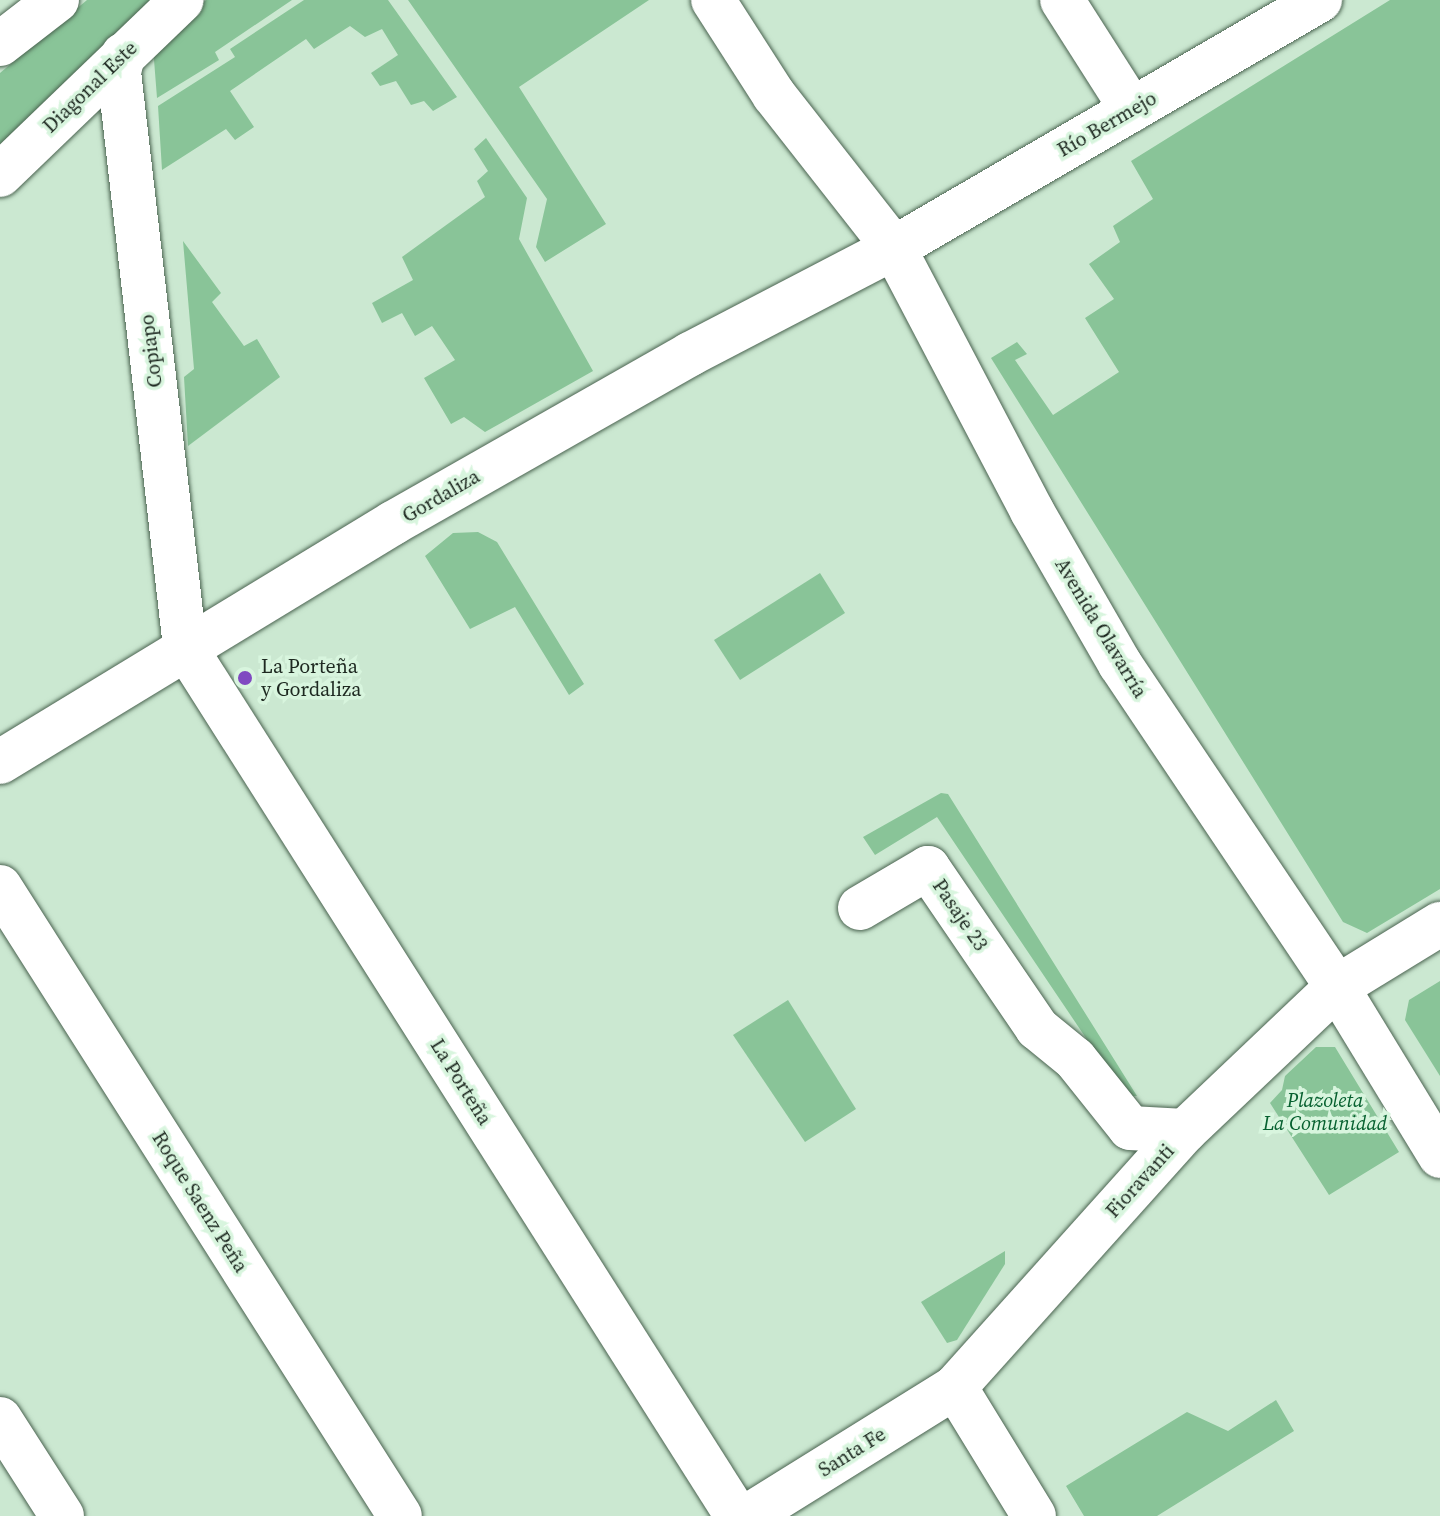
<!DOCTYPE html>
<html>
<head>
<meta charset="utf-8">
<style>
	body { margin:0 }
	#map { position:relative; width:1440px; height:1516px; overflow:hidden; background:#cbe8d1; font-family:"Source Serif 4",serif }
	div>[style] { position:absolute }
	.green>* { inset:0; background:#89c498 }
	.roads { filter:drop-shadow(0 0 2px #4a6350) drop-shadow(0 0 2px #4a6350) }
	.minor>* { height:44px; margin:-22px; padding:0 22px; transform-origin:22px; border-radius:22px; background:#fff }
	.dots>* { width:22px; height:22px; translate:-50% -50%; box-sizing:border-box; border:4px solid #d8f5de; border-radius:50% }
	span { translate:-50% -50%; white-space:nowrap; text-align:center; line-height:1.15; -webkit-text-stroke:7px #d8f5de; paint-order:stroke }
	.street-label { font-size:20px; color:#1e2921 }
	.poi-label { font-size:20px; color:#1e2921 }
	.left { translate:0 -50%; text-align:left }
	.park-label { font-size:20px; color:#06602f; font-style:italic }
</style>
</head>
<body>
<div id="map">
	<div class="green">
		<i style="clip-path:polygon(87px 0,155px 0,0 148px,0 73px)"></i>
		<i style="clip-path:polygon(206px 0,292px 0,215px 52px,219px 60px,157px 98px,153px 47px)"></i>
		<i style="clip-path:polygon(304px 0,388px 0,457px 97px,433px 111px,424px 101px,411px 105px,396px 81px,380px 86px,371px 73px,398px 55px,382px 29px,365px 37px,350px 26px,314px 49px,306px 39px,230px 91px,254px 127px,235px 140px,226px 129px,162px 170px,158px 106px,235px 57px,230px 49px)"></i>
		<i style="clip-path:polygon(408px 0,649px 0,519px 87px,606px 224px,545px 262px,536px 247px,547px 199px)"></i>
		<i style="clip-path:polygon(1390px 0,1440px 0,1440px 889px,1367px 933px,1343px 922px,991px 358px,1017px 342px,1027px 354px,1015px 360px,1053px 415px,1119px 372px,1085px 318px,1114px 299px,1089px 264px,1120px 242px,1113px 226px,1153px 199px,1131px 161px)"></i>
		<i style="clip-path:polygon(486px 138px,527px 198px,519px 239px,593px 371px,485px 432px,464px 417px,451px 424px,424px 378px,455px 360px,432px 326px,415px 336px,402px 313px,382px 323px,372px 303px,413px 280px,402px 257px,485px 197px,477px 181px,488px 171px,474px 149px)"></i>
		<i style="clip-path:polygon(183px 241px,221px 293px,212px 302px,244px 346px,257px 339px,280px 377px,188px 446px,184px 377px,194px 369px)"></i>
		<i style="clip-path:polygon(478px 532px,497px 542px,584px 684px,569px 695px,515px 607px,470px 629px,425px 556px,453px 533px)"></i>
		<i style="clip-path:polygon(820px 573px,845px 613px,740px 680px,714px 640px)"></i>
		<i style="clip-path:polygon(941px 793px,948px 794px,1137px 1096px,1125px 1096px,937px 817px,875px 855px,863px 837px)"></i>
		<i style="clip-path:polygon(1440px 981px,1440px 1076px,1405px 1020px,1409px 1000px)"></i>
		<i style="clip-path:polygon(788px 1000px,856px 1109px,805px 1142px,733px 1035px)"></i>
		<i style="clip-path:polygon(1316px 1047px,1335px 1047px,1399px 1152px,1329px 1195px,1270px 1103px,1282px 1090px,1285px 1076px)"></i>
		<i style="clip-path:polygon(1005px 1251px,1005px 1264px,957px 1340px,947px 1343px,921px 1302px)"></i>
		<i style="clip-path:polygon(1276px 1400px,1294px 1431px,1157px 1516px,1084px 1516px,1066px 1486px,1187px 1412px,1228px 1431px)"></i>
	</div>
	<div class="roads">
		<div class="minor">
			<i style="left:713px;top:0;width:113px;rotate:57.3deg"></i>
			<i style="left:774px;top:95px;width:194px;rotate:51.9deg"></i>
			<i style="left:894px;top:248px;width:297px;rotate:62.3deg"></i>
			<i style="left:1032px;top:511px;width:177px;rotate:60.1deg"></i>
			<i style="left:1120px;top:664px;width:389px;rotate:56.1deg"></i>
			<i style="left:1337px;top:987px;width:198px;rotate:58.6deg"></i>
			<i style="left:1062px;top:0;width:130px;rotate:57.5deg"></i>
			<i style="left:0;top:44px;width:72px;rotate:-37.7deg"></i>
			<i style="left:123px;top:55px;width:17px;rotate:103deg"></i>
			<i style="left:119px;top:72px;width:579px;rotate:83.45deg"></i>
			<i style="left:185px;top:647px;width:1029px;rotate:57.58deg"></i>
			<i style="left:0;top:175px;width:252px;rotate:-43.9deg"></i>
			<i style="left:0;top:762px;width:460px;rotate:-31.3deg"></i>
			<i style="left:393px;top:523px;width:342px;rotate:-29.6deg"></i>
			<i style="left:690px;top:354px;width:230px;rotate:-27.5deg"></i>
			<i style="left:894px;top:248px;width:493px;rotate:-30.2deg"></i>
			<i style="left:0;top:887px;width:745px;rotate:57.55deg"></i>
			<i style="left:860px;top:908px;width:79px;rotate:-30.5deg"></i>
			<i style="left:928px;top:868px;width:194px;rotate:55.7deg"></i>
			<i style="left:1037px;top:1028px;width:49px;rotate:39.2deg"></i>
			<i style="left:1075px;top:1059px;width:88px;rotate:51.4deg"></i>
			<i style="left:1130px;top:1128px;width:55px;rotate:3.1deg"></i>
			<i style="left:955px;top:1387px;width:151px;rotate:58.5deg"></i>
			<i style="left:0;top:1419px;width:115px;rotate:57.4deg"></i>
			<i style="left:748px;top:1516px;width:244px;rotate:-31.9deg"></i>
			<i style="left:955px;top:1387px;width:344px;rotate:-48.1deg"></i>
			<i style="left:1185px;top:1131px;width:209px;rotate:-43.5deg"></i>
			<i style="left:1337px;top:987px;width:121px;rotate:-31.5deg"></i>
		</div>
	</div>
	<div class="dots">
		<i style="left:245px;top:678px;background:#804ac1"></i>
	</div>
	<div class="street-label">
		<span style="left:90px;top:87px;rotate:-44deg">Diagonal Este</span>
		<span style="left:1107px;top:124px;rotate:-30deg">Río Bermejo</span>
		<span style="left:151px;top:351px;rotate:-97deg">Copiapo</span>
		<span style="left:441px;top:496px;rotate:-30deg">Gordaliza</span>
		<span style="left:1101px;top:628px;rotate:59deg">Avenida Olavarría</span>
		<span style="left:960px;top:915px;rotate:56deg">Pasaje 23</span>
		<span style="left:461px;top:1082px;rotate:58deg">La Porteña</span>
		<span style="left:1140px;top:1181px;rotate:-48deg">Fioravanti</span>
		<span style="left:200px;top:1202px;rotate:58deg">Roque Saenz Peña</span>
		<span style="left:852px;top:1452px;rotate:-32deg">Santa Fe</span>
	</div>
	<div class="poi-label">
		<span class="left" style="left:261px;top:678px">La Porteña<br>y Gordaliza</span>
	</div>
	<div class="park-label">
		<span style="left:1325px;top:1112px">Plazoleta<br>La Comunidad</span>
	</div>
</div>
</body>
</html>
